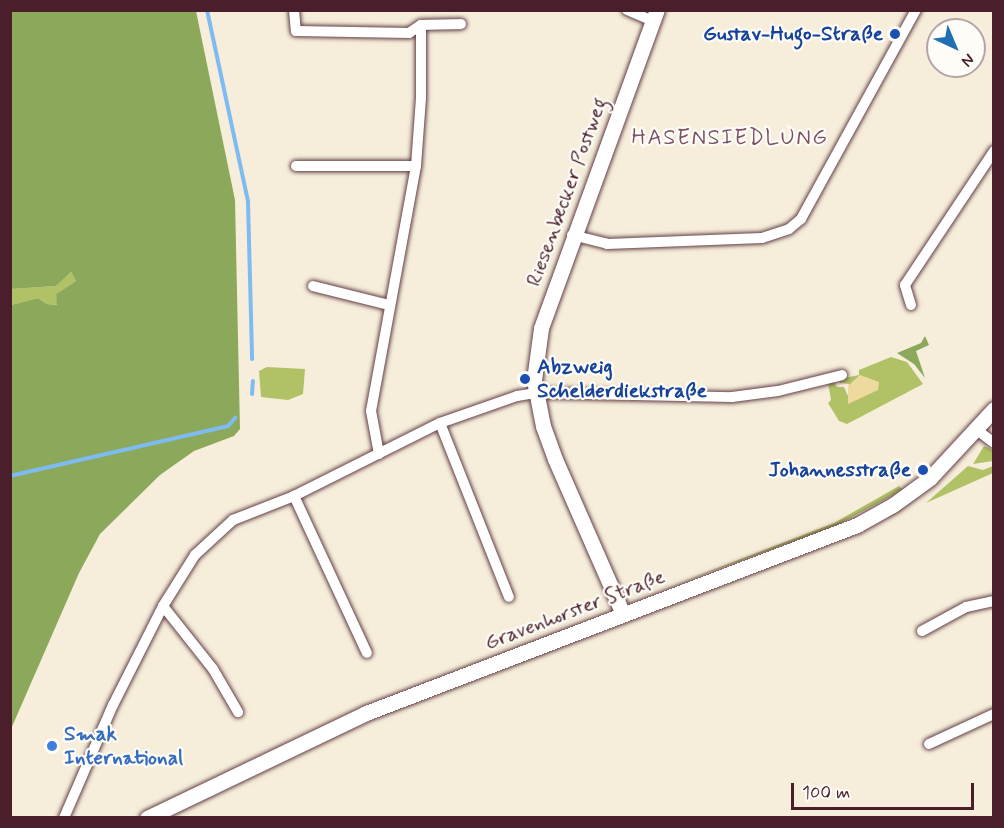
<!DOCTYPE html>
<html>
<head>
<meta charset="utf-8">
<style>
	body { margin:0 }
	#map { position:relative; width:1004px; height:828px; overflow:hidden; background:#f6eedb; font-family:Mynerve,sans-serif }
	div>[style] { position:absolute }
	.green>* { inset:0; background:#b0c265 }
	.forest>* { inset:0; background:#8ca85a }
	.sand>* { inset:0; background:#eeda9e }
	.stream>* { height:4px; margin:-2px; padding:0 2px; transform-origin:2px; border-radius:2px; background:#7ebbf1 }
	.roads { filter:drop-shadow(0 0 2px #643e45) drop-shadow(0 0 2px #643e45) }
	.street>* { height:10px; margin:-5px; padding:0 5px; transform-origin:5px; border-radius:5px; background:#fff }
	.secondary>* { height:15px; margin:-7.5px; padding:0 7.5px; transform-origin:7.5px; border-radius:7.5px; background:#fff }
	.dots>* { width:16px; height:16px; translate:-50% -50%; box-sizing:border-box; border:3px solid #fdfcf7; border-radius:50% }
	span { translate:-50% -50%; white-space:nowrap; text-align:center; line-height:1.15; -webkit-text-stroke:4.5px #fdfcf7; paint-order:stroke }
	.transit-label { font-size:21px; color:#164399; font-weight:700 }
	.right { translate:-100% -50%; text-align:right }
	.left { translate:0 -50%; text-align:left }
	.street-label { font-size:21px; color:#4a1f2b }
	.shop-label { font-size:21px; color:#366cbe; font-weight:700 }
	.neighbourhood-label { font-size:22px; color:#7d5165; letter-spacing:1.5px }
	.frame { position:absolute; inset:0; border:12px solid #4a1f2b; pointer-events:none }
	.north { position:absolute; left:926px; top:18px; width:60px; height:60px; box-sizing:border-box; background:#fdfcf7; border:2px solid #b5a4a5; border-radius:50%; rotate:136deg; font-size:16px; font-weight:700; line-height:24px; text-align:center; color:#4a1f2b }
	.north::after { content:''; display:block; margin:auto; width:21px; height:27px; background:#1f6fb2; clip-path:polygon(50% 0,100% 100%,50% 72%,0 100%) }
	.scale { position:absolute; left:791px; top:783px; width:183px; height:27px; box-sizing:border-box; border:3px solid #4a1f2b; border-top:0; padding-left:8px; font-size:18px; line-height:21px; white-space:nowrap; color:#4a1f2b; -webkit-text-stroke:4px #fdfcf7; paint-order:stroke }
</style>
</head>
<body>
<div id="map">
	<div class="green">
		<i style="clip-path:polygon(71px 272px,76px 281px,56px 294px,58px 305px,47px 304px,38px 298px,11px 305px,11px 289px,56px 286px)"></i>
		<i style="clip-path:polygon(891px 357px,907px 362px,923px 384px,847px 424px,839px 421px,828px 403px,831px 400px,828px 383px,833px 380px,837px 387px,844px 387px,849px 398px,849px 384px,840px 383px,839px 379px,859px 375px,859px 370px)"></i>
		<i style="clip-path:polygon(267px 367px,305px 369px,303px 394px,288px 400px,261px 397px,259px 371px)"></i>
		<i style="clip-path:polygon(984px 446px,993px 450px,993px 461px,973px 464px)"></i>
		<i style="clip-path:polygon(968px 466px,983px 470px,993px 466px,993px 473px,926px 503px)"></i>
		<i style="clip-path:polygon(899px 486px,902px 489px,893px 495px,835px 526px,679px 583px,834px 523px)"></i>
		<i style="clip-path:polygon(908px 504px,899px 512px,843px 539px,688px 598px)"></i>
	</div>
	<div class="forest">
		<i style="clip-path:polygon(11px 10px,196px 11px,235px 200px,240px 429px,234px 436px,194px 451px,160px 475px,100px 534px,79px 573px,11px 729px,11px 305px,38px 298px,47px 304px,57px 305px,56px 294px,76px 281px,71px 272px,56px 286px,11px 289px)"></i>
		<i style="clip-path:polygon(925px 336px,929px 345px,916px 351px,925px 378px,914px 364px,897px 353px,921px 343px)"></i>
	</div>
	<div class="sand">
		<i style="clip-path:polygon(860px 375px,879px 382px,878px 390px,848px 404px,848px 386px)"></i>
	</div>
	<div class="stream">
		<i style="left:207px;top:10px;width:196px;rotate:77.9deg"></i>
		<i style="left:248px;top:202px;width:157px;rotate:88.5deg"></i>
		<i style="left:252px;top:394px;width:13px;rotate:-86deg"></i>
		<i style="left:10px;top:476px;width:224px;rotate:-12.9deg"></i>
		<i style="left:228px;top:426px;width:11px;rotate:-49deg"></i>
	</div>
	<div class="roads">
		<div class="street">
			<i style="left:294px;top:10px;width:21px;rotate:85deg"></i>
			<i style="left:296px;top:31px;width:113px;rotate:1deg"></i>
			<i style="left:409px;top:33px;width:14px;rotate:-34deg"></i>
			<i style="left:627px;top:10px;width:28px;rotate:23deg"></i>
			<i style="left:296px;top:166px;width:120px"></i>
			<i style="left:572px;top:235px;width:36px;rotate:14deg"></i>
			<i style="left:607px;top:244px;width:155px;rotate:-2.2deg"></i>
			<i style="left:762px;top:238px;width:28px;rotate:-18deg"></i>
			<i style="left:789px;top:229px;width:16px;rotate:-40deg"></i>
			<i style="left:801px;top:219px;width:239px;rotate:-61.2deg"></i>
			<i style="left:313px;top:286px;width:78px;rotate:14deg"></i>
			<i style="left:911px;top:305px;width:21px;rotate:-107deg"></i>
			<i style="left:905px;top:285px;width:161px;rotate:-56.4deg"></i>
			<i style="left:440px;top:423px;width:187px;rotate:68.4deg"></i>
			<i style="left:977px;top:430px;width:21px;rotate:37deg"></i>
			<i style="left:379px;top:454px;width:44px;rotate:-100.5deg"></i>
			<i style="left:371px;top:411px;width:249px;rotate:-79.6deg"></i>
			<i style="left:416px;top:166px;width:68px;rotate:-85.8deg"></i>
			<i style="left:421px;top:98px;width:73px;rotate:-90deg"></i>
			<i style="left:421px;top:25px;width:40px;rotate:-1.4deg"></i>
			<i style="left:294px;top:496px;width:173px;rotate:65.1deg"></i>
			<i style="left:163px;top:606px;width:80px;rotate:51.6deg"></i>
			<i style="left:213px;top:669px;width:50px;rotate:59.8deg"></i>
			<i style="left:922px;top:631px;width:50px;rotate:-28.6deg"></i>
			<i style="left:966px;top:607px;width:29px;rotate:-12deg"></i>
			<i style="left:929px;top:744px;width:72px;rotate:-24.8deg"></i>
			<i style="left:64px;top:818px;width:123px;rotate:-66.6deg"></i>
			<i style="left:113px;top:705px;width:111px;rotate:-63.2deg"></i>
			<i style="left:163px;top:606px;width:60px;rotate:-57.9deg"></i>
			<i style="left:195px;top:555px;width:52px;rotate:-42.6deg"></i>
			<i style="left:233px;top:520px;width:66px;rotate:-21.5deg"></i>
			<i style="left:294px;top:496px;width:163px;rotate:-26.6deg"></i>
			<i style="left:440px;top:423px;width:82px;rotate:-19.3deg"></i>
			<i style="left:517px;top:396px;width:18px;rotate:-9deg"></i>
			<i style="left:535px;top:393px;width:197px;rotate:1.2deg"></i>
			<i style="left:732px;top:397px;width:46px;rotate:-7.4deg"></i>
			<i style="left:778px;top:391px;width:66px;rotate:-14deg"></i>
		</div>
		<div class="secondary">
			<i style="left:623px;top:614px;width:169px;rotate:-113.7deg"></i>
			<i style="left:555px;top:459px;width:35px;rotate:-110deg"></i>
			<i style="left:543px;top:426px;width:47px;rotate:-101.1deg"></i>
			<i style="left:534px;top:380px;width:52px;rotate:-82.3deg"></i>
			<i style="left:541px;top:328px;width:338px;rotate:-70deg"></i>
			<i style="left:147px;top:818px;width:243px;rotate:-25.6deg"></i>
			<i style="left:366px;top:713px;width:526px;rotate:-20.95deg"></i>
			<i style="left:857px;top:525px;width:41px;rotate:-29.1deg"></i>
			<i style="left:893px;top:505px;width:46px;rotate:-36.1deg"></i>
			<i style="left:930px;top:478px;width:94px;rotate:-47.2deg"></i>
		</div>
	</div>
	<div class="dots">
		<i style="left:895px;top:34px;background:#1a4fb4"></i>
		<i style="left:525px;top:379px;background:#1a4fb4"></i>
		<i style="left:923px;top:470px;background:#1a4fb4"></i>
		<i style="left:52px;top:746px;background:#3f7fe0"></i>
	</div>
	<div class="transit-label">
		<span class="right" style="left:883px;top:34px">Gustav-Hugo-Straße</span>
		<span class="left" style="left:537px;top:379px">Abzweig<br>Schelderdiekstraße</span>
		<span class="right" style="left:911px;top:470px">Johannesstraße</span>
	</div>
	<div class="street-label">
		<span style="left:567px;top:192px;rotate:-70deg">Riesenbecker Postweg</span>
		<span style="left:575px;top:610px;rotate:-21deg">Gravenhorster Straße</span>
	</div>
	<div class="shop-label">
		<span class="left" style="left:64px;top:746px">Smak<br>International</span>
	</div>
	<div class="neighbourhood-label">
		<span style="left:730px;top:139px">HASENSIEDLUNG</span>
	</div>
	<div class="frame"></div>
	<div class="north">N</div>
	<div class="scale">100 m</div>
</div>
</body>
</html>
